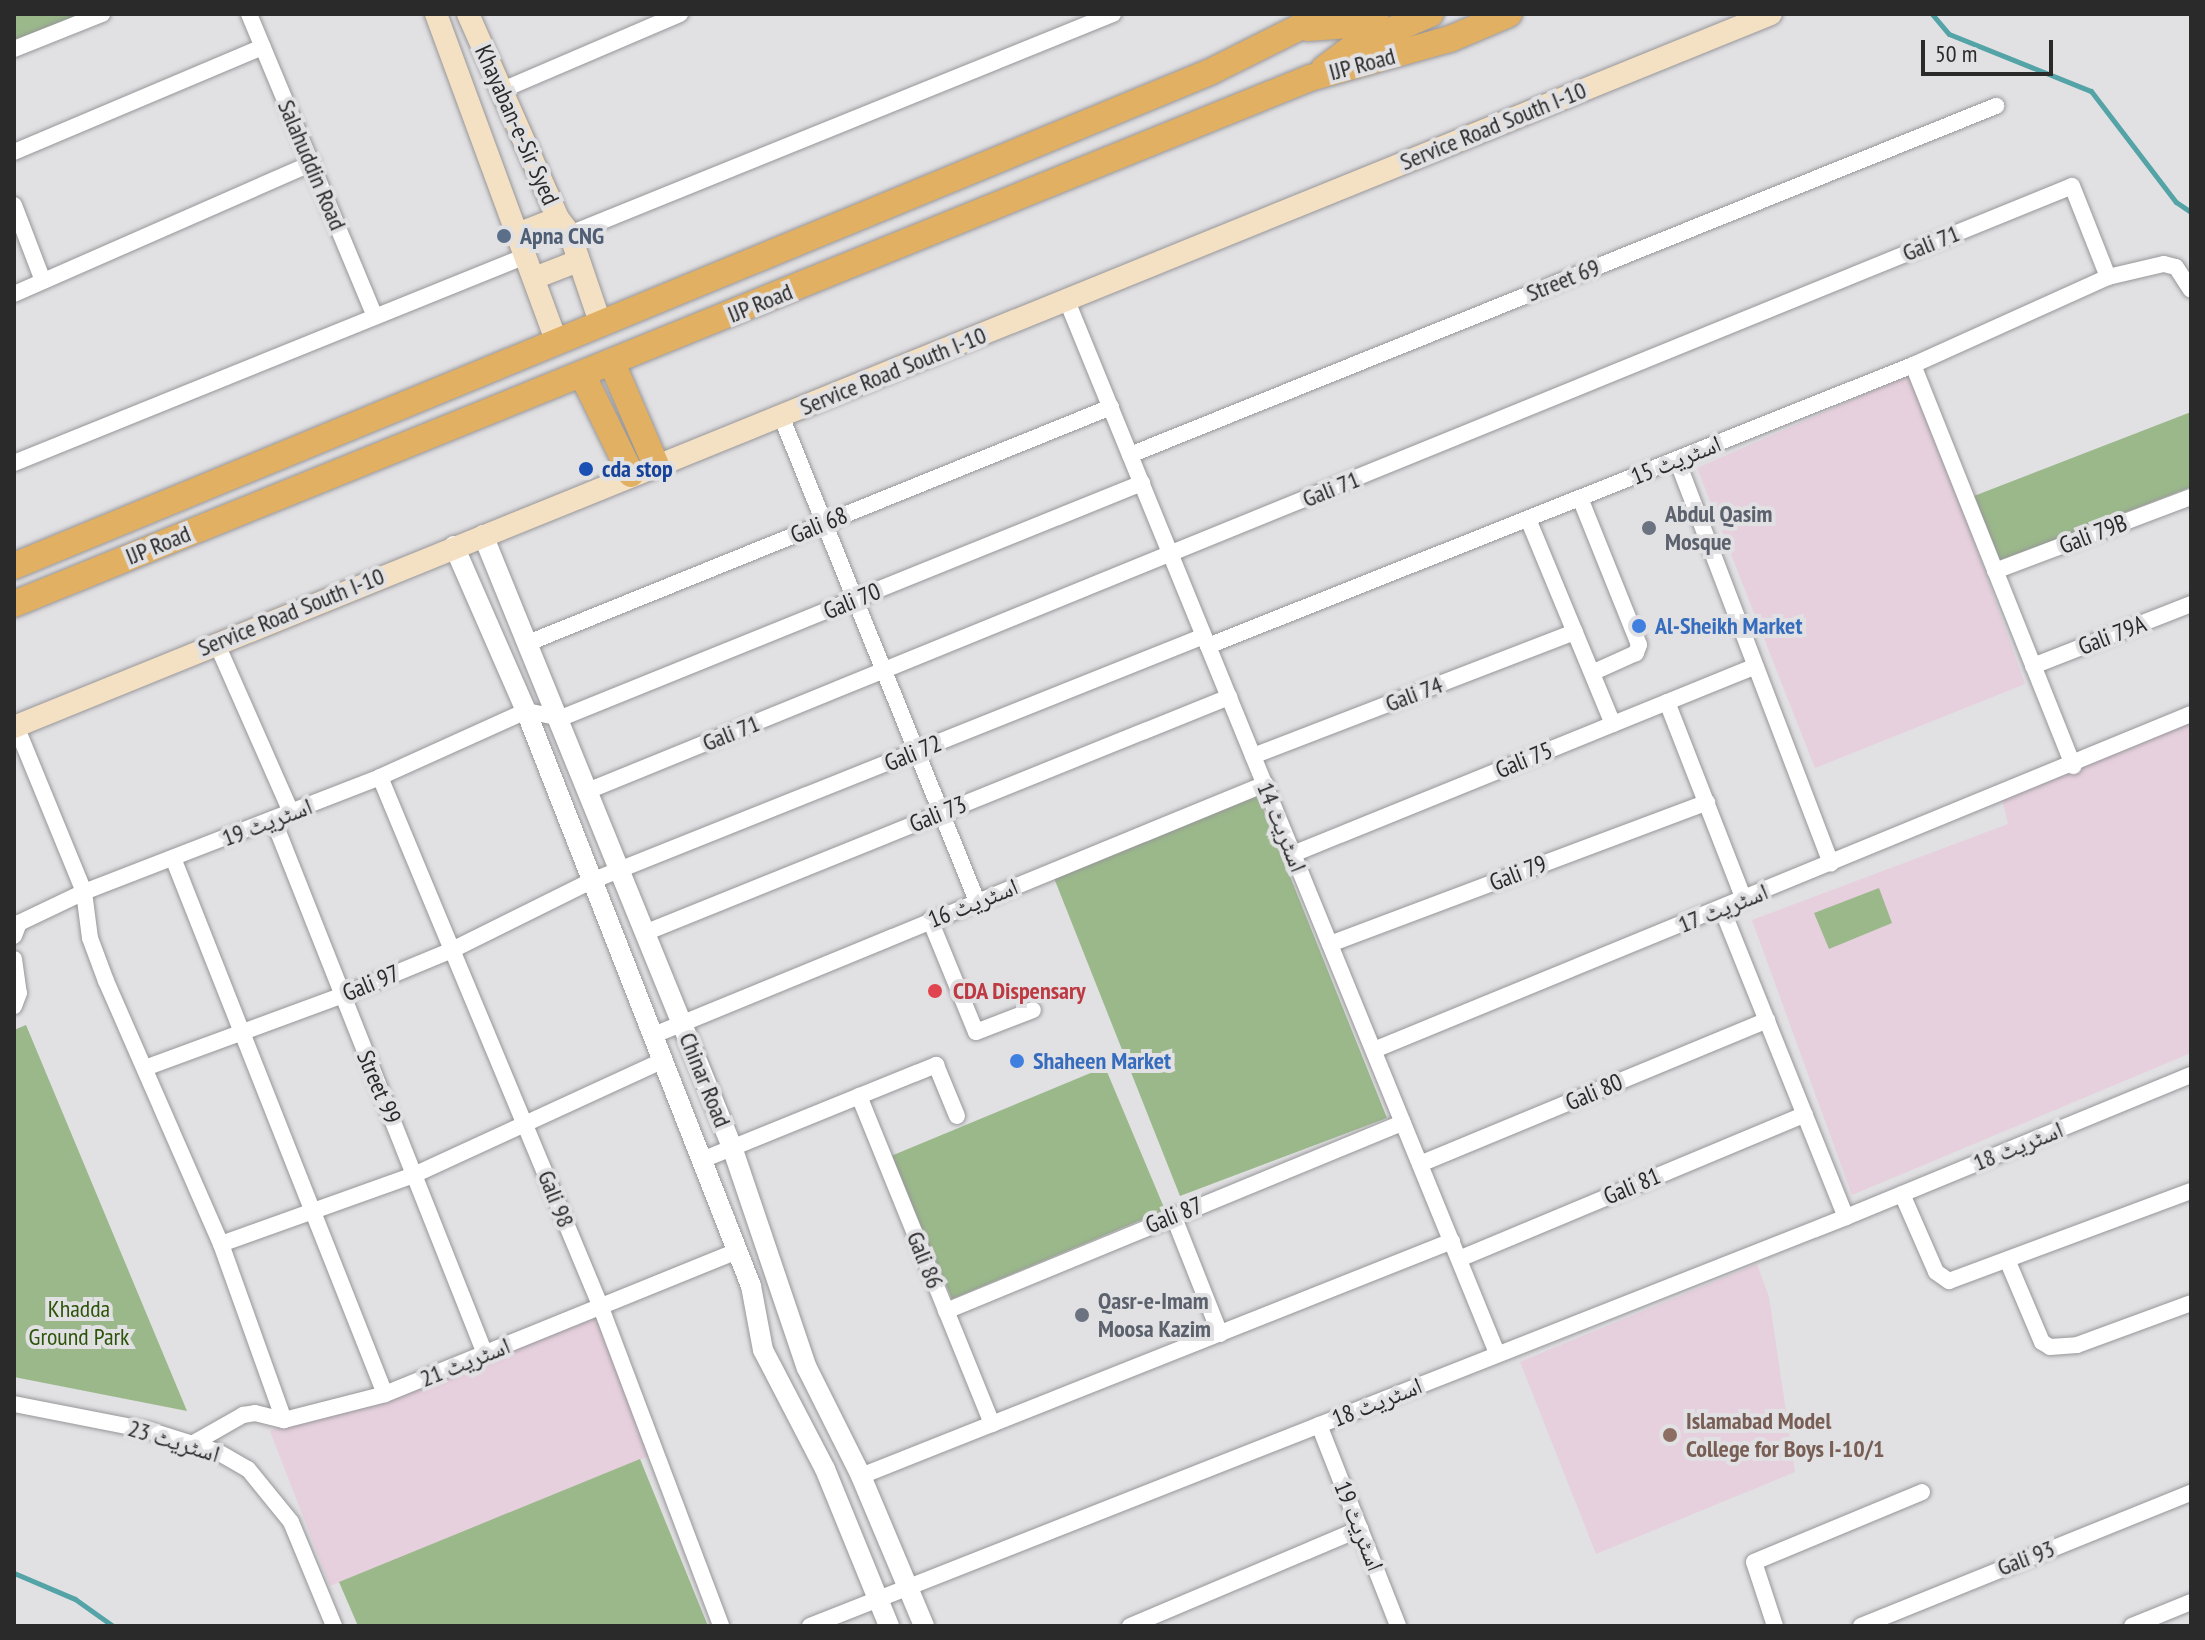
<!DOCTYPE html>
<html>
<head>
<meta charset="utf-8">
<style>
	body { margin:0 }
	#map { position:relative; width:2205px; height:1640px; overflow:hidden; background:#e1e0e3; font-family:"PT Sans Narrow","Noto Naskh Arabic",sans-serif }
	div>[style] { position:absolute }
	.education>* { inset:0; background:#e6d0dd }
	.green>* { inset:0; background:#9bb88b }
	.stream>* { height:5px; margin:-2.5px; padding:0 2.5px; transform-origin:2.5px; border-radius:2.5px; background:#54a4a7 }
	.roads { filter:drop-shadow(0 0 2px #979699) drop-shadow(0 0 2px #979699) }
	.minor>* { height:16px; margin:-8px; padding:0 8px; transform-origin:8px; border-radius:8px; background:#fff }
	.tertiary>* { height:20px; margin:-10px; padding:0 10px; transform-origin:10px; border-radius:10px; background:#fff }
	.secondary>* { height:22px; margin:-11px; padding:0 11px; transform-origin:11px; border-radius:11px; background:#f4e1c4 }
	.trunk>* { height:26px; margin:-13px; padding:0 13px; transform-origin:13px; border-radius:13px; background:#e2b063 }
	.dots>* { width:22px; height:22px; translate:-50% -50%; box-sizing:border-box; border:4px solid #e1e0e3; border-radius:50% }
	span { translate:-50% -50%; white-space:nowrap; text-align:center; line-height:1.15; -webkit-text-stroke:8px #e1e0e3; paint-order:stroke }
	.street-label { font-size:24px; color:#2a2a2b }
	.service-label { font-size:24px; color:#4e5e75; font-weight:700 }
	.left { translate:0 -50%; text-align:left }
	.transit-label { font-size:24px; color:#164399; font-weight:700 }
	.worship-label { font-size:24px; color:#5b616d; font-weight:700 }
	.shop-label { font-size:24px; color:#366cbe; font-weight:700 }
	.health-label { font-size:24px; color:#be3a42; font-weight:700 }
	.park-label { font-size:24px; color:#2d540a }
	.education-label { font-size:24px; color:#785e54; font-weight:700 }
	.frame { position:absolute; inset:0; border:16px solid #2a2a2b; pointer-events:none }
	.scale { position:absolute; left:1921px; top:40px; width:132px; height:36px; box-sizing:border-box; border:4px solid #2a2a2b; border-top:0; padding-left:10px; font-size:24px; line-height:28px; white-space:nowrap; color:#2a2a2b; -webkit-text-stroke:6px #e1e0e3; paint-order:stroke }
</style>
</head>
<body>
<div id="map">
	<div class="education">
		<i style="clip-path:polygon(1914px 373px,2025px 684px,1815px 768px,1697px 468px)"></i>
		<i style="clip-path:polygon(2191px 717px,2191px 1053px,1852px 1195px,1752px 920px,2008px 824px,2000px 790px)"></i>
		<i style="clip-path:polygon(1757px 1264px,1769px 1297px,1795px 1472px,1596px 1554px,1520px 1362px)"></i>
		<i style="clip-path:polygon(592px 1306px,649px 1456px,330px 1586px,270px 1431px)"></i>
	</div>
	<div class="green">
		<i style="clip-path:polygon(14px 14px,72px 14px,76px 25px,14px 49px)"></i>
		<i style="clip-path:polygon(2191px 412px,2191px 487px,2000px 561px,1974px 496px)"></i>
		<i style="clip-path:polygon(1255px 789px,1387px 1118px,1180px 1196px,1054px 878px)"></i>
		<i style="clip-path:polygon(1879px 888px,1892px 923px,1829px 949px,1814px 913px)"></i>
		<i style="clip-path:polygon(26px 1025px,187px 1411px,14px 1377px,14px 1030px)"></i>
		<i style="clip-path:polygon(1105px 1067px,1165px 1210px,952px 1299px,891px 1156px)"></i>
		<i style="clip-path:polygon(640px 1459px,708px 1626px,358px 1626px,339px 1582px)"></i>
	</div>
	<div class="stream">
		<i style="left:1932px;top:14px;width:26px;rotate:50deg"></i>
		<i style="left:1949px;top:34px;width:153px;rotate:21.9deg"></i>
		<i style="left:2091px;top:91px;width:140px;rotate:52.6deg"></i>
		<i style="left:2176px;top:202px;width:18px;rotate:34deg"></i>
		<i style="left:14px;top:1573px;width:66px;rotate:23.1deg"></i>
		<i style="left:75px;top:1599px;width:47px;rotate:35.4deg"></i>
	</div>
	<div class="roads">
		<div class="minor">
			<i style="left:249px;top:14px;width:327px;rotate:67.4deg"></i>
			<i style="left:14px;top:49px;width:95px;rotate:-21.7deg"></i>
			<i style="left:500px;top:91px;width:196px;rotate:-23.2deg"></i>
			<i style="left:14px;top:152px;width:270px;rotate:-22.9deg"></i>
			<i style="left:14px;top:205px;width:81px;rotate:69.1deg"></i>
			<i style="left:570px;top:234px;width:586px;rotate:-22.06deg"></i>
			<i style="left:14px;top:294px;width:326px;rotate:-23.7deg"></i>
			<i style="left:1067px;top:301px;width:1136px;rotate:67.77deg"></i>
			<i style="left:1913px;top:365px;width:432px;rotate:68.2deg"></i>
			<i style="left:781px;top:416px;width:523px;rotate:68deg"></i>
			<i style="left:1130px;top:455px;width:934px;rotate:-21.95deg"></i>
			<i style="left:1677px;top:460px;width:432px;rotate:69.1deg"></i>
			<i style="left:14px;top:463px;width:554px;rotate:-22.03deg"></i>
			<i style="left:1580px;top:498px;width:158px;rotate:68.1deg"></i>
			<i style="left:1639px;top:645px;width:9px;rotate:111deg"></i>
			<i style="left:1636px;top:653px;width:48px;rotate:155.6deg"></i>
			<i style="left:1528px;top:519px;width:222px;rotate:67.5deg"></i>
			<i style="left:1995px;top:571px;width:210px;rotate:-20.7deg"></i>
			<i style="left:216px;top:642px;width:186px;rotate:66.2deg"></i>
			<i style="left:528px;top:643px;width:629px;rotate:-22.04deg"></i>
			<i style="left:1208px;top:646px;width:759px;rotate:-21.73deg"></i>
			<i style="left:1913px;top:365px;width:214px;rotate:-24.3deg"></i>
			<i style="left:2108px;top:277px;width:57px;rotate:-13.1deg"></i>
			<i style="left:2164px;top:264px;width:12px;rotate:14deg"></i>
			<i style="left:2176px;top:267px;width:27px;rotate:57deg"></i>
			<i style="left:2033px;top:666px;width:170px;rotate:-21.4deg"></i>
			<i style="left:1667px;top:702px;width:212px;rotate:68.7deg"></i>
			<i style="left:16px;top:726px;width:179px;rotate:67.7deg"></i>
			<i style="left:84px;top:892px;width:46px;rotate:82.6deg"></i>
			<i style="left:90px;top:938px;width:46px;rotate:69.6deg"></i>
			<i style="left:106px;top:981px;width:287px;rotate:66.4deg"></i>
			<i style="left:221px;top:1244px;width:187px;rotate:70.3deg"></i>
			<i style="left:1253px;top:756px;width:345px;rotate:-21.1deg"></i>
			<i style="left:380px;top:777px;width:572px;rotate:67.38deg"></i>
			<i style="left:600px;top:1305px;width:343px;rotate:69.3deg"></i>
			<i style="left:590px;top:790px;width:1600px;rotate:-22.17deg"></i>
			<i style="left:2072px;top:186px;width:98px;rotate:68.4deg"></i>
			<i style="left:273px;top:819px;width:575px;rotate:68.38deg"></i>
			<i style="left:1293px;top:854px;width:499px;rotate:-22.1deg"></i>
			<i style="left:173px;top:858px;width:576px;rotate:68.42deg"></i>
			<i style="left:1722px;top:909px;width:332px;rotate:68.1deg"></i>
			<i style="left:930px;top:920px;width:121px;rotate:67.7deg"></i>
			<i style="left:976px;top:1032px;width:61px;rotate:-21.1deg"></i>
			<i style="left:647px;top:932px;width:628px;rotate:-21.99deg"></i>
			<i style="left:14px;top:936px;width:14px;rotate:-69deg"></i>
			<i style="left:19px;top:923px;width:72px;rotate:-25.5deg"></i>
			<i style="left:84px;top:892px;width:318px;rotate:-21.2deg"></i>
			<i style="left:380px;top:777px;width:160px;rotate:-24.3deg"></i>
			<i style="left:526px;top:711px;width:36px;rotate:11deg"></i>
			<i style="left:561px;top:718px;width:627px;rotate:-22.02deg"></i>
			<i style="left:1330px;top:944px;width:403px;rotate:-20.6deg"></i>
			<i style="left:14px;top:959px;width:34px;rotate:82deg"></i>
			<i style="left:19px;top:993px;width:14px;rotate:111deg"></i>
			<i style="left:654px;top:1035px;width:661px;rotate:-22.33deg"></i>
			<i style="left:1374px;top:1050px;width:883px;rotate:-22.36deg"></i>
			<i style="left:145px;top:1068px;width:209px;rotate:-20.2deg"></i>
			<i style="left:341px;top:996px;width:120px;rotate:-22.5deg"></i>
			<i style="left:452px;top:950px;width:153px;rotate:-26.4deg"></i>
			<i style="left:589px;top:882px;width:662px;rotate:-21.8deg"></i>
			<i style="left:859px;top:1096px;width:354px;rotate:67.9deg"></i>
			<i style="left:702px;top:1160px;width:253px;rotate:-22.1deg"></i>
			<i style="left:936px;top:1065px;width:55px;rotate:67.6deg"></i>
			<i style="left:1420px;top:1164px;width:376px;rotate:-22.5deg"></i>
			<i style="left:1902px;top:1194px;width:85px;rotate:66.4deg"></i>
			<i style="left:1936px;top:1272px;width:16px;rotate:35deg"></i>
			<i style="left:1949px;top:1281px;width:258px;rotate:-20.4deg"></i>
			<i style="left:1173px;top:1215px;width:128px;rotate:68.4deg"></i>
			<i style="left:221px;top:1244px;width:207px;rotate:-19.7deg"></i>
			<i style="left:416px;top:1174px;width:271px;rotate:-24.7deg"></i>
			<i style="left:1459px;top:1259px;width:375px;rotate:-22.7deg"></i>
			<i style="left:2008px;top:1262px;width:87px;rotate:67deg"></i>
			<i style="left:2042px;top:1342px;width:9px;rotate:32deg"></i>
			<i style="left:2050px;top:1347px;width:27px;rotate:-4deg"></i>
			<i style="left:2077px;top:1345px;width:121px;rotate:-20.2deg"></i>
			<i style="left:946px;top:1311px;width:494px;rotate:-22.4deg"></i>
			<i style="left:14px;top:1404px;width:140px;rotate:11.1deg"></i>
			<i style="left:151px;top:1431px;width:70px;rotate:17.4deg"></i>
			<i style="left:218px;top:1452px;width:34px;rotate:30deg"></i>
			<i style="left:248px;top:1469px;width:68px;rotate:50.9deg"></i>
			<i style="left:291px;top:1522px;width:113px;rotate:67.5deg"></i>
			<i style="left:1319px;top:1425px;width:216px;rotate:68.5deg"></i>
			<i style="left:192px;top:1444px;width:59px;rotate:-29.6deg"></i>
			<i style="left:243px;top:1415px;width:12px;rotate:-9deg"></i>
			<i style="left:255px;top:1413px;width:30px;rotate:14deg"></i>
			<i style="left:284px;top:1420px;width:104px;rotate:-14.4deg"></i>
			<i style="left:385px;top:1394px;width:378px;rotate:-22.1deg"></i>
			<i style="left:861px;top:1476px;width:636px;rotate:-21.68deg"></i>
			<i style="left:810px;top:1626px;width:1114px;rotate:-21.54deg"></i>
			<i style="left:1846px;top:1217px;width:373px;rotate:-22.4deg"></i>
			<i style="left:1130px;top:1626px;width:250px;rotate:-22.9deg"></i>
			<i style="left:1775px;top:1626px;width:67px;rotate:-108.2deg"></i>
			<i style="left:1754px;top:1562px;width:182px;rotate:-22.6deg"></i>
			<i style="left:1861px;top:1626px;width:356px;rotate:-22deg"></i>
			<i style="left:2132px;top:1626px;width:64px;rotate:-22.1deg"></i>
		</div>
		<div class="tertiary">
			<i style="left:483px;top:535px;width:661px;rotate:67.86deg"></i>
			<i style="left:732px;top:1147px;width:233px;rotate:71.3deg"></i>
			<i style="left:807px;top:1368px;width:121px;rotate:63.4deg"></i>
			<i style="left:861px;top:1476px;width:163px;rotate:67.2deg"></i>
			<i style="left:454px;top:546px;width:180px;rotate:66.4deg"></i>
			<i style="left:526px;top:711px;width:617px;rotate:68.63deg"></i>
			<i style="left:751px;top:1286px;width:65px;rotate:79.4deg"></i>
			<i style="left:763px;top:1350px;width:134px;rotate:62.5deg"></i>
			<i style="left:825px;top:1469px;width:170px;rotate:67.8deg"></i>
		</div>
		<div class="secondary">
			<i style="left:436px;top:14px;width:350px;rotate:69.8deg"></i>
			<i style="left:468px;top:14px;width:223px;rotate:66.2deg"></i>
			<i style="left:558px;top:218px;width:20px;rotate:53deg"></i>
			<i style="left:570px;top:234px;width:96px;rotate:71.2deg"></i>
			<i style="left:520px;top:233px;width:41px;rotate:-21.5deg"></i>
			<i style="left:537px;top:277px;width:44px;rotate:-21.3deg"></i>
			<i style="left:14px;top:727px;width:1896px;rotate:-22.09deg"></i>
		</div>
		<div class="trunk">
			<i style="left:1307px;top:28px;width:43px;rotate:-4deg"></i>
			<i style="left:1350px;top:25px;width:28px;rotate:-23deg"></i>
			<i style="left:1324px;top:69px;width:39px;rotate:-37deg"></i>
			<i style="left:1355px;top:46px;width:82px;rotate:-23.1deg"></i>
			<i style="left:612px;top:363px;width:111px;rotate:66.7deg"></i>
			<i style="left:583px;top:376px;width:109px;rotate:63.9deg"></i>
			<i style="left:14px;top:566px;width:1294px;rotate:-22.44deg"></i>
			<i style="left:1210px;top:72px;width:130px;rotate:-26.6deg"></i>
			<i style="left:14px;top:604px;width:1399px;rotate:-22.09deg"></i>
			<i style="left:1310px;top:78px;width:145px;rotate:-15.6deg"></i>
			<i style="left:1450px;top:39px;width:64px;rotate:-23deg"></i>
		</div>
	</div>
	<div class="dots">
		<i style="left:504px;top:236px;background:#5c6f8a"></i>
		<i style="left:586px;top:469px;background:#1a4fb4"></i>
		<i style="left:1649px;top:528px;background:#6b7280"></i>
		<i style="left:1639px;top:626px;background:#3f7fe0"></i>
		<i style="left:935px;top:991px;background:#e0444e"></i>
		<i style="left:1017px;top:1061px;background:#3f7fe0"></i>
		<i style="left:1082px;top:1315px;background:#6b7280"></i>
		<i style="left:1670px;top:1435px;background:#8d6e63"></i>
	</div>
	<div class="street-label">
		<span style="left:1362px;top:64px;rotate:-15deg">IJP Road</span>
		<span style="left:517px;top:125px;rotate:66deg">Khayaban-e-Sir Syed</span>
		<span style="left:1493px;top:126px;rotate:-22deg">Service Road South I-10</span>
		<span style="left:312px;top:165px;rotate:67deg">Salahuddin Road</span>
		<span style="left:1931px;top:243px;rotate:-22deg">Gali 71</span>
		<span style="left:1563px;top:280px;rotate:-22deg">Street 69</span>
		<span style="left:760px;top:303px;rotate:-22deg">IJP Road</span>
		<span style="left:893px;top:371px;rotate:-22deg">Service Road South I-10</span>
		<span style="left:1676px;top:460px;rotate:-22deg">اسٹریٹ 15</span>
		<span style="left:1331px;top:489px;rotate:-22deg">Gali 71</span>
		<span style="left:819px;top:525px;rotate:-22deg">Gali 68</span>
		<span style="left:2093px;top:534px;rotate:-21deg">Gali 79B</span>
		<span style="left:158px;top:545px;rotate:-22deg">IJP Road</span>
		<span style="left:852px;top:601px;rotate:-22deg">Gali 70</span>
		<span style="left:291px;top:612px;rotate:-22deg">Service Road South I-10</span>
		<span style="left:2112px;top:635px;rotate:-21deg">Gali 79A</span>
		<span style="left:1414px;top:694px;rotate:-21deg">Gali 74</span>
		<span style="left:731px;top:733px;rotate:-22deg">Gali 71</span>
		<span style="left:913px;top:753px;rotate:-22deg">Gali 72</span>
		<span style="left:1524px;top:760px;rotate:-22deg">Gali 75</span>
		<span style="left:938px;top:814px;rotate:-22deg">Gali 73</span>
		<span style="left:267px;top:822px;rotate:-21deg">اسٹریٹ 19</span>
		<span style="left:1282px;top:827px;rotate:68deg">اسٹریٹ 14</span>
		<span style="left:1518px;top:873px;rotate:-21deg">Gali 79</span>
		<span style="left:973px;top:903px;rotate:-22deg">اسٹریٹ 16</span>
		<span style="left:1723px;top:908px;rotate:-22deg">اسٹریٹ 17</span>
		<span style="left:371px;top:983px;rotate:-22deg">Gali 97</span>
		<span style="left:705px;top:1080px;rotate:68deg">Chinar Road</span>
		<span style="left:379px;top:1087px;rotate:67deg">Street 99</span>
		<span style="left:1594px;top:1092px;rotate:-23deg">Gali 80</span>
		<span style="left:2018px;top:1146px;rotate:-22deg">اسٹریٹ 18</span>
		<span style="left:1632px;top:1186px;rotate:-23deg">Gali 81</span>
		<span style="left:556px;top:1199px;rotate:68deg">Gali 98</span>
		<span style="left:1174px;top:1215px;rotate:-22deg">Gali 87</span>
		<span style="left:925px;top:1260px;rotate:68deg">Gali 86</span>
		<span style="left:465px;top:1362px;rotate:-22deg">اسٹریٹ 21</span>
		<span style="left:1377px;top:1402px;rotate:-22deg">اسٹریٹ 18</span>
		<span style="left:174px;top:1441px;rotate:17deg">اسٹریٹ 23</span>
		<span style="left:1359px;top:1526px;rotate:68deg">اسٹریٹ 19</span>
		<span style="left:2026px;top:1558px;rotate:-21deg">Gali 93</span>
	</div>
	<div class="service-label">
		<span class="left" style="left:520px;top:236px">Apna CNG</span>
	</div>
	<div class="transit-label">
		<span class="left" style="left:602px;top:469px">cda stop</span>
	</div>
	<div class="worship-label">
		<span class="left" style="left:1665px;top:528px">Abdul Qasim<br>Mosque</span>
		<span class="left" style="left:1098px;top:1315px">Qasr-e-Imam<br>Moosa Kazim</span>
	</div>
	<div class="shop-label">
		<span class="left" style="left:1655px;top:626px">Al-Sheikh Market</span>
		<span class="left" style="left:1033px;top:1061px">Shaheen Market</span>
	</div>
	<div class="health-label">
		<span class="left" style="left:953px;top:991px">CDA Dispensary</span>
	</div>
	<div class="park-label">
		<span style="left:79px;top:1323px">Khadda<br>Ground Park</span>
	</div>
	<div class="education-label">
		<span class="left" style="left:1686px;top:1435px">Islamabad Model<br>College for Boys I-10/1</span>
	</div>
	<div class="frame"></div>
	<div class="scale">50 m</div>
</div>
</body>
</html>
